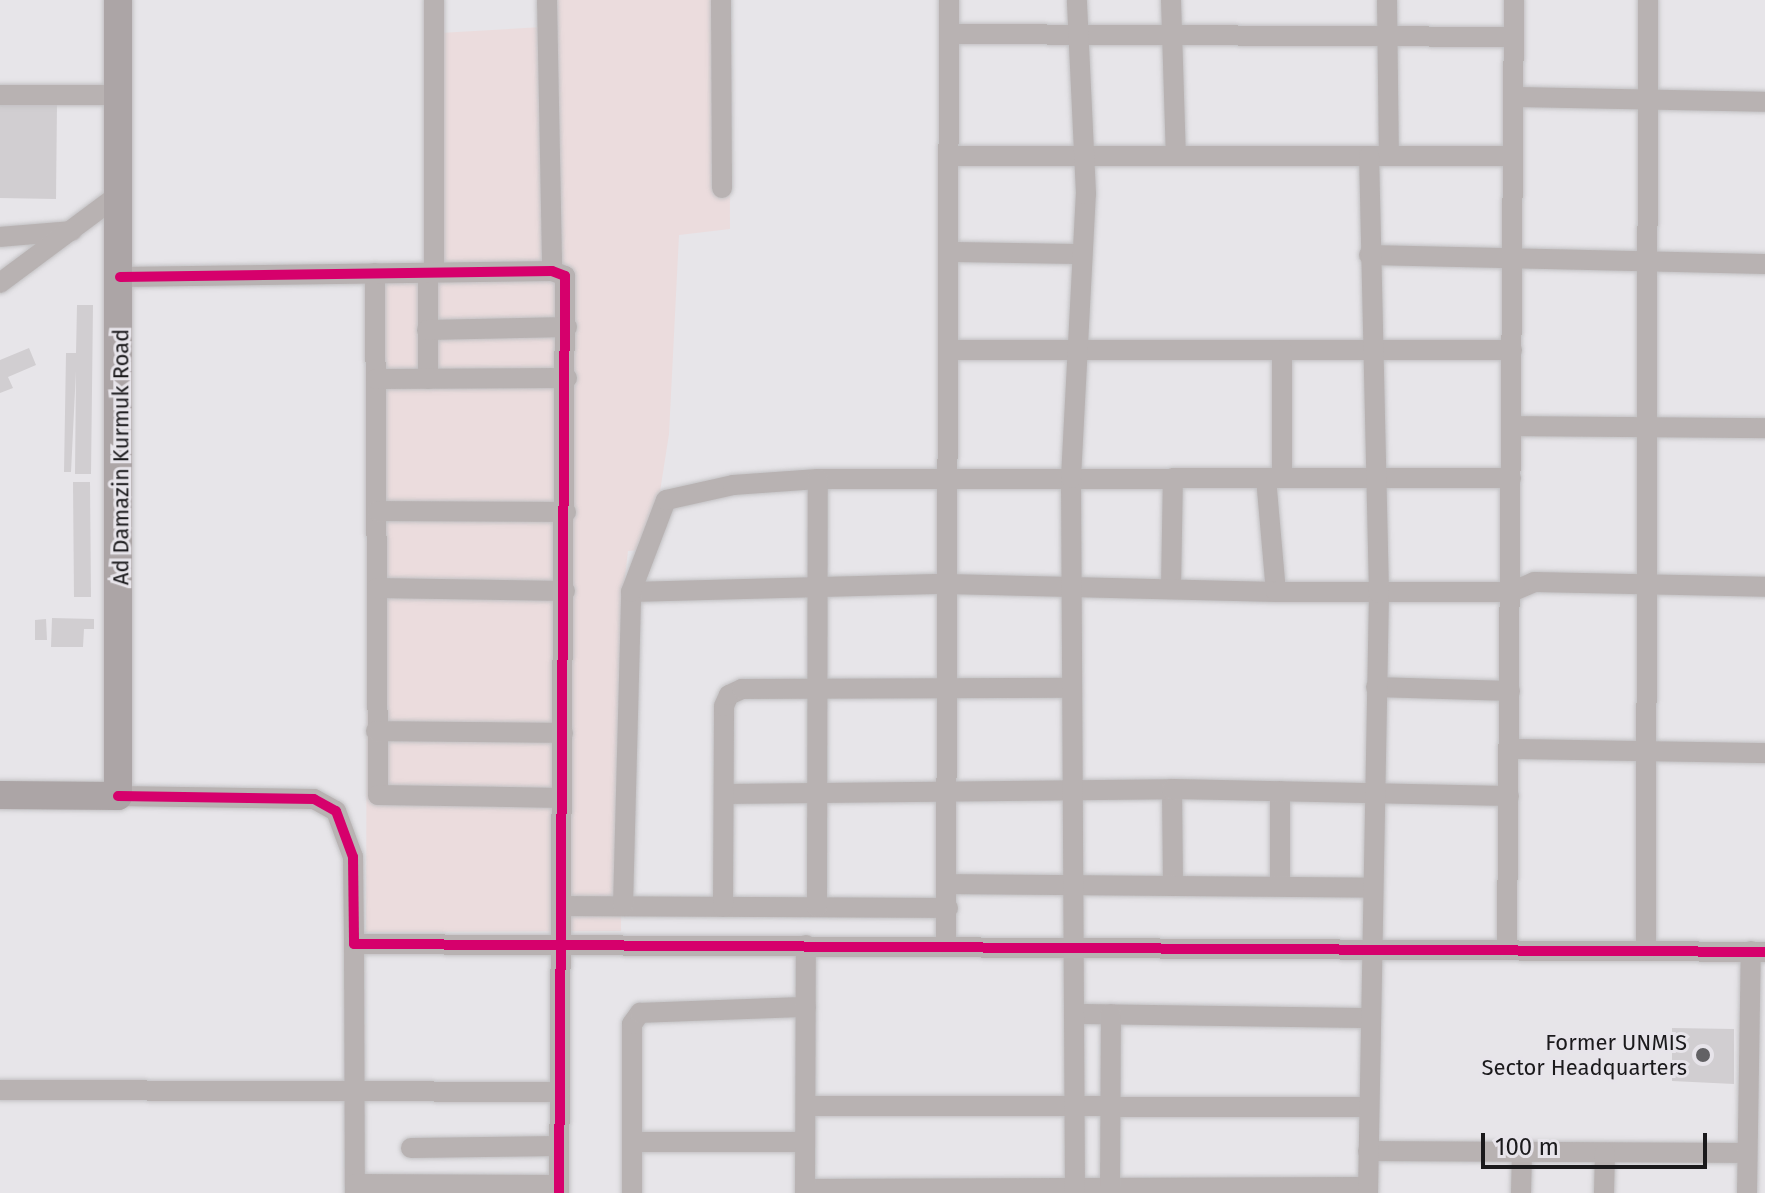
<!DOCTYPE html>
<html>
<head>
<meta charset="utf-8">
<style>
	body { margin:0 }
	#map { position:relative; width:1765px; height:1193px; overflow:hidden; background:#e7e5e9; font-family:"Fira Sans",sans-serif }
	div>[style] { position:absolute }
	.commercial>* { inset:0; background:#ebdcdd }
	.building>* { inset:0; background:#d1ced1 }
	.roads { filter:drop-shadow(0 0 2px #c2c1c3) drop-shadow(0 0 2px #c2c1c3) }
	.minor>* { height:20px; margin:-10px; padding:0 10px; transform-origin:10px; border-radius:10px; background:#b8b2b2 }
	.highway>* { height:28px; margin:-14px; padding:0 14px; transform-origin:14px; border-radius:14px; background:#aca5a6 }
	.cycleway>* { height:10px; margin:-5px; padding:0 5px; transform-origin:5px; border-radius:5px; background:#d6006c }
	.dots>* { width:22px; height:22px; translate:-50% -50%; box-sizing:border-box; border:4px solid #e7e4ea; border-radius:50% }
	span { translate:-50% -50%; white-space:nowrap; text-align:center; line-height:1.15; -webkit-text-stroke:6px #e7e4ea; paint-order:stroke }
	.street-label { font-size:22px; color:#1b1a1c }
	.poi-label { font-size:22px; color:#1b1a1c }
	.right { translate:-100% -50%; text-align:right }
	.scale { position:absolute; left:1481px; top:1133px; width:226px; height:36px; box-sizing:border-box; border:4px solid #1b1a1c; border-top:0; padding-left:10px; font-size:24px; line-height:28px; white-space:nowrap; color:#1b1a1c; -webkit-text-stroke:6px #e7e4ea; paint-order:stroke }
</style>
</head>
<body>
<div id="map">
	<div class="commercial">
		<i style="clip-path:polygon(544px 0,729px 0,730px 229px,679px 235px,669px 434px,651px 549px,628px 551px,623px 594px,621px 931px,366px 932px,368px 280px,437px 279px,440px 33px,542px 27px)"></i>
	</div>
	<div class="building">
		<i style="clip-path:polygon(0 104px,57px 104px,56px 199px,0 198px)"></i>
		<i style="clip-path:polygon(77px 305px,93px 305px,91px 474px,75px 474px,76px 371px,71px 472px,64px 472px,66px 353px,76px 353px)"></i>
		<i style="clip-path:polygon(29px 348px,36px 365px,8px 377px,13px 388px,0 393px,0 360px)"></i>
		<i style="clip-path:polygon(73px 482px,90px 482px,91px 597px,74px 597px)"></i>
		<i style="clip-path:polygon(52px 618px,94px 619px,94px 629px,84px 629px,83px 647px,51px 647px)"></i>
		<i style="clip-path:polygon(46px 619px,47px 640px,35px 640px,35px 620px)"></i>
		<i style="clip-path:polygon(1672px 1028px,1734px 1029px,1734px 1084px,1672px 1081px)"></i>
	</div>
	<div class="roads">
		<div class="minor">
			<i style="left:434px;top:0;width:273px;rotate:90deg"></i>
			<i style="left:547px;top:0;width:271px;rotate:88.9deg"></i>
			<i style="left:721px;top:0;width:188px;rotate:89.7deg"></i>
			<i style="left:1171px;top:0;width:156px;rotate:88.2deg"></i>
			<i style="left:1387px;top:0;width:156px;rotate:89.3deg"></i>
			<i style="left:949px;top:34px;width:565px;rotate:0.3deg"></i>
			<i style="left:0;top:95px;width:119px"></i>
			<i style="left:1514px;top:97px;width:251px;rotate:1.1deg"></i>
			<i style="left:949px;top:156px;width:564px"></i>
			<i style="left:0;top:237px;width:72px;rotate:-4.8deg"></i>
			<i style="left:949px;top:252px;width:133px;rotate:0.9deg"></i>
			<i style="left:1369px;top:255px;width:396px;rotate:1.3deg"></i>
			<i style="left:375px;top:273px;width:522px;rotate:89.67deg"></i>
			<i style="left:378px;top:795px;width:184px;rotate:0.9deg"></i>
			<i style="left:428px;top:273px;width:106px;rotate:90deg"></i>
			<i style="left:120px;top:277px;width:432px;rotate:-0.8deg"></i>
			<i style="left:552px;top:271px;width:14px;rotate:21deg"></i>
			<i style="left:565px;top:276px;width:917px;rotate:90.37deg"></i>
			<i style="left:0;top:283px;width:147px;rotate:-36.7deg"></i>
			<i style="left:427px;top:330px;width:140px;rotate:-1.2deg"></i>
			<i style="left:949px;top:350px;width:563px"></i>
			<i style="left:1282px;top:350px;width:128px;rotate:90deg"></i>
			<i style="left:376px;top:379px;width:191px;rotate:-0.3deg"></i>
			<i style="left:1512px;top:426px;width:253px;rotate:0.5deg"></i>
			<i style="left:1266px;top:478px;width:114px;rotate:85deg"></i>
			<i style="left:377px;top:511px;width:189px;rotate:0.3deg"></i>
			<i style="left:377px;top:588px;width:188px;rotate:0.9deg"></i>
			<i style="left:1171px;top:588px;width:110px;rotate:-89deg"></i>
			<i style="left:631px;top:592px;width:316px;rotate:-1.5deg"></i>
			<i style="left:947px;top:584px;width:329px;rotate:1.4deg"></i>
			<i style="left:1276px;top:592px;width:235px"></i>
			<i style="left:1511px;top:592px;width:25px;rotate:-23deg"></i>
			<i style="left:1534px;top:582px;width:231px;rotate:1.2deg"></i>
			<i style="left:1376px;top:687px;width:134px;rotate:1.7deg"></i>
			<i style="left:376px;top:731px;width:187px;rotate:0.6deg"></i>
			<i style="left:1510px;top:749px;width:255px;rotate:0.9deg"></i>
			<i style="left:1172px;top:789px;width:95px;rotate:89.4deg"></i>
			<i style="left:1280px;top:791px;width:94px;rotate:90deg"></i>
			<i style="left:724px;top:794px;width:448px;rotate:-0.6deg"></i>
			<i style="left:1172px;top:789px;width:337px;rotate:1.2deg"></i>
			<i style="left:118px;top:796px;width:196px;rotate:0.9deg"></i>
			<i style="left:314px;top:799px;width:25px;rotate:29deg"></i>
			<i style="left:336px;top:811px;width:49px;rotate:69.7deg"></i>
			<i style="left:353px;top:857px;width:87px;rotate:89.3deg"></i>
			<i style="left:354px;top:944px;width:1411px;rotate:0.32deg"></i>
			<i style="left:948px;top:884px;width:423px;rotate:0.5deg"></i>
			<i style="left:561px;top:906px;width:387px;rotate:0.3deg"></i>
			<i style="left:623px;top:906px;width:314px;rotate:-88.5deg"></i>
			<i style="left:631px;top:592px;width:98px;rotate:-69.2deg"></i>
			<i style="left:666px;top:500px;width:69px;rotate:-12.6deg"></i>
			<i style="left:733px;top:485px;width:85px;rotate:-4deg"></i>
			<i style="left:818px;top:479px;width:693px;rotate:-0.08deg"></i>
			<i style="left:723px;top:907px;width:201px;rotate:-89.7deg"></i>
			<i style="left:724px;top:706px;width:12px;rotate:-66deg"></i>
			<i style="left:729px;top:695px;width:14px;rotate:-25deg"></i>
			<i style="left:742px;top:689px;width:328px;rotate:-0.2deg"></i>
			<i style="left:817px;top:907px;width:428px;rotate:-89.9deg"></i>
			<i style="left:354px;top:944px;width:249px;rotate:89.8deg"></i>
			<i style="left:946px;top:945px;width:945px;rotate:-89.82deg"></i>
			<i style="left:1507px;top:950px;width:950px;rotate:-89.58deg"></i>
			<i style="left:1646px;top:951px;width:951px;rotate:-89.88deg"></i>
			<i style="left:1076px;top:1014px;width:293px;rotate:0.8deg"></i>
			<i style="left:0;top:1090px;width:560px;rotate:0.2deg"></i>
			<i style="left:806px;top:1106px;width:562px;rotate:0.1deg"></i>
			<i style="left:632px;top:1142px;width:173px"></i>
			<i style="left:411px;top:1148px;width:148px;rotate:-0.8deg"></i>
			<i style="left:1368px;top:1151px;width:379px;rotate:0.3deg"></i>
			<i style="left:355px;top:1184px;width:204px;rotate:0.3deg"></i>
			<i style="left:805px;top:1189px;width:563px;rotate:-0.2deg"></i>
			<i style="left:632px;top:1193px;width:169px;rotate:-90deg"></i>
			<i style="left:632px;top:1024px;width:14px;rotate:-54deg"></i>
			<i style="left:640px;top:1013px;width:166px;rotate:-2.1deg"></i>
			<i style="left:805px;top:1193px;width:248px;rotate:-89.8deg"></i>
			<i style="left:1075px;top:1193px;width:715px;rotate:-90.32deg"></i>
			<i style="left:1071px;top:478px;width:284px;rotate:-87deg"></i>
			<i style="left:1086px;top:194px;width:194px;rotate:-92.7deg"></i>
			<i style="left:1110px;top:1193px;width:179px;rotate:-89.7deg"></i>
			<i style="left:1368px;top:1193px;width:600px;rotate:-88.95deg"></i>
			<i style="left:1379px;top:593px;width:437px;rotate:-91.3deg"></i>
			<i style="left:1521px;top:1193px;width:41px;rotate:-88.6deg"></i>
			<i style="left:1604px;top:1193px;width:40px;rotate:-88.6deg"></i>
			<i style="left:1747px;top:1193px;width:242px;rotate:-89.1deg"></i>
		</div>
		<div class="highway">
			<i style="left:0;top:795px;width:118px;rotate:0.5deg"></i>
			<i style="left:118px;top:796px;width:796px;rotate:-90deg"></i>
		</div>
	</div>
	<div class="cycleway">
		<i style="left:120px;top:277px;width:432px;rotate:-0.8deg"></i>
		<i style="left:552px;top:271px;width:14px;rotate:21deg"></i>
		<i style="left:565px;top:276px;width:917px;rotate:90.37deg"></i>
		<i style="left:118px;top:796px;width:196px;rotate:0.9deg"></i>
		<i style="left:314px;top:799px;width:25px;rotate:29deg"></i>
		<i style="left:336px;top:811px;width:49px;rotate:69.7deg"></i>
		<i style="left:353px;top:857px;width:87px;rotate:89.3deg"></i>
		<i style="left:354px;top:944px;width:1411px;rotate:0.32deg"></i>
	</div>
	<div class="dots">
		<i style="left:1703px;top:1055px;background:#626164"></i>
	</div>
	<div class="street-label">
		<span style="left:121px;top:457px;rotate:-90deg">Ad Damazin Kurmuk Road</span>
	</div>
	<div class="poi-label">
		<span class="right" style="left:1687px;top:1055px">Former UNMIS<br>Sector Headquarters</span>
	</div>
	<div class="scale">100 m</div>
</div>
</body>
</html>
